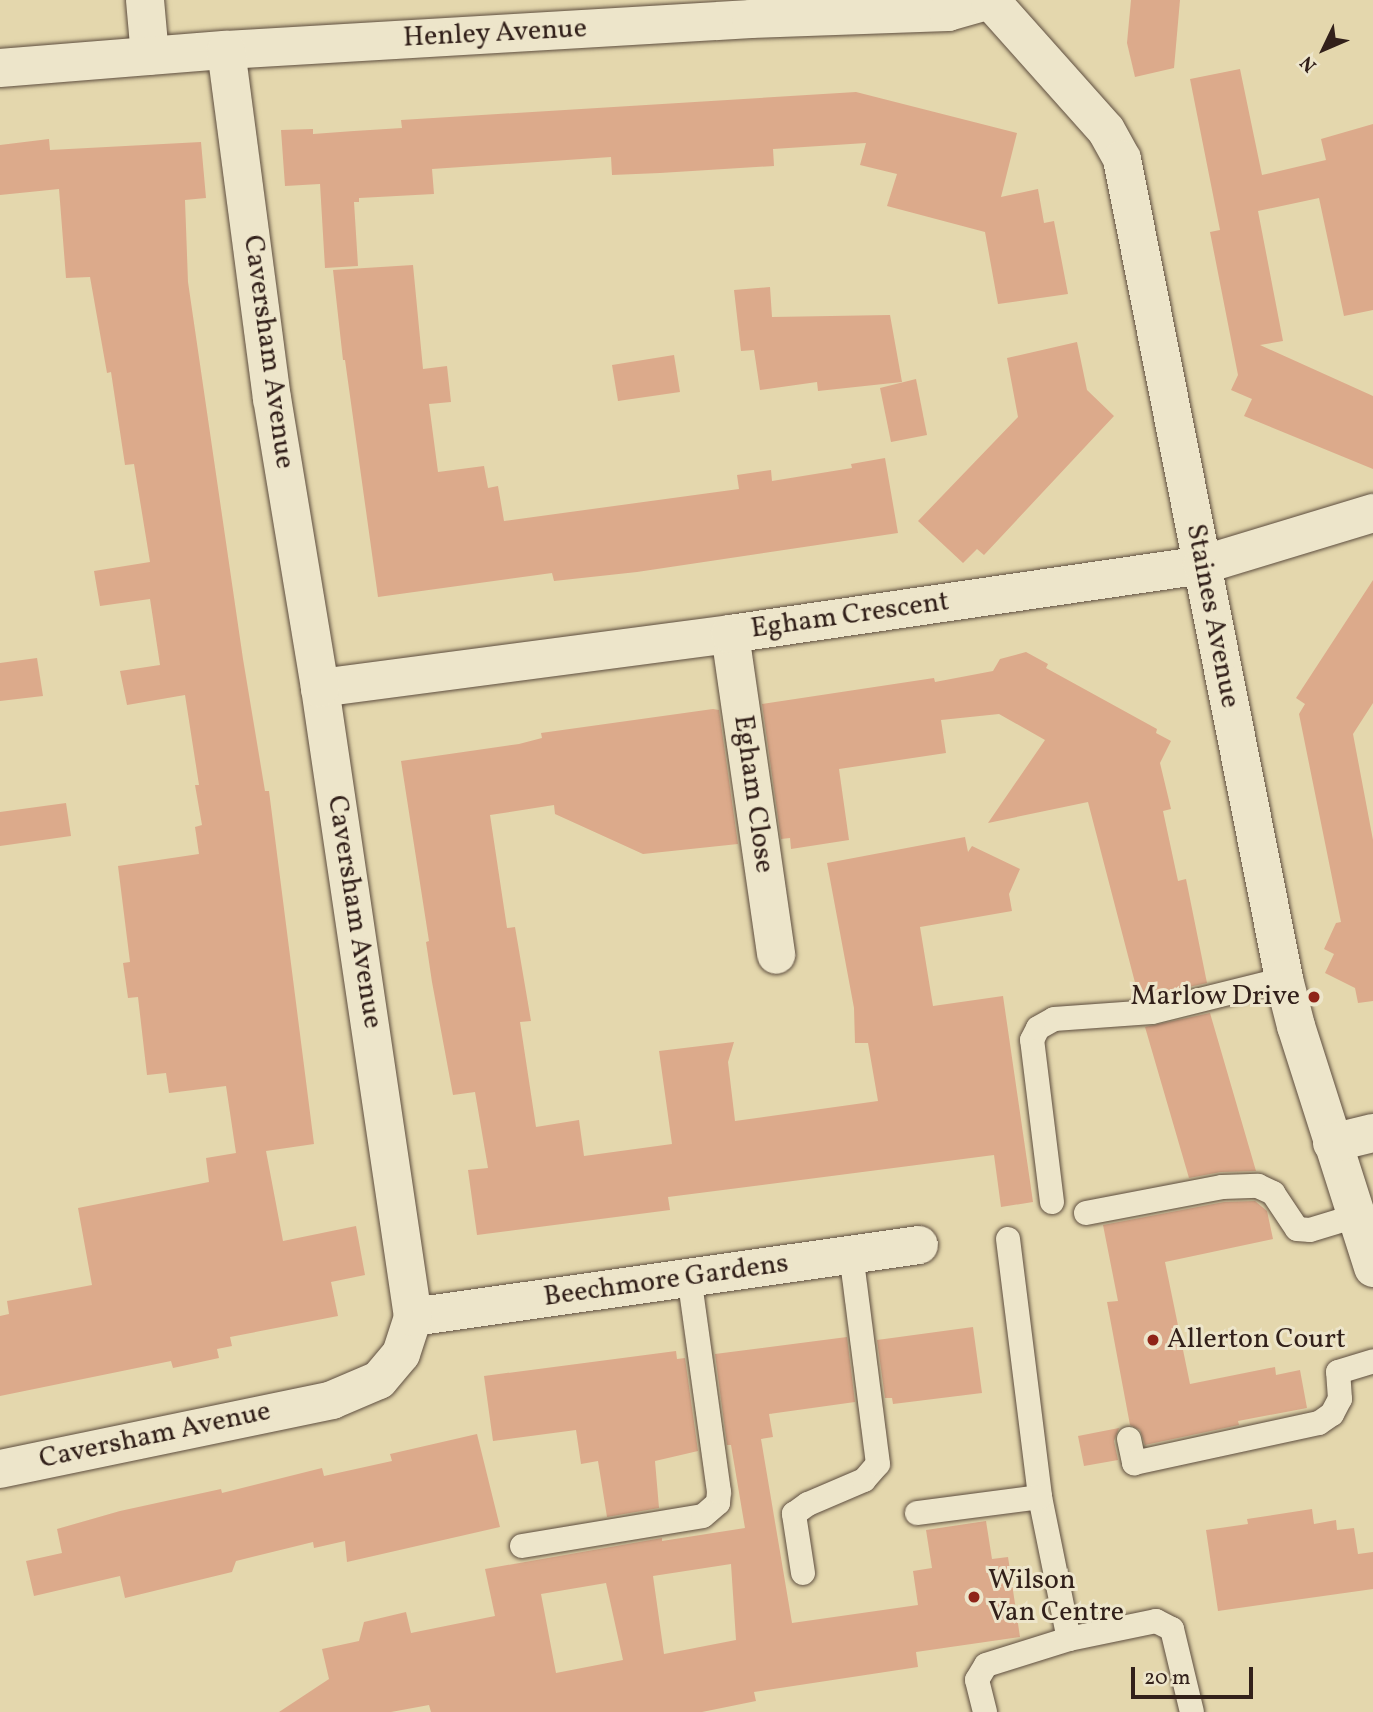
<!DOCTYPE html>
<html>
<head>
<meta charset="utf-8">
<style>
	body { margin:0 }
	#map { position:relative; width:1373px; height:1712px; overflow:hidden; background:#e4d7ad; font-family:Vollkorn,serif }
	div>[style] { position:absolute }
	.building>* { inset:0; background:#dcaa8b }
	.roads { filter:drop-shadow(0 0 2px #5e4e3f) drop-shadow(0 0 2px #5e4e3f) }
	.service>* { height:24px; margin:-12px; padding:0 12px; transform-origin:12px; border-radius:12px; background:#ede5ca }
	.minor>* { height:38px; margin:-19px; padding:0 19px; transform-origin:19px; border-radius:19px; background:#ede5ca }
	.dots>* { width:19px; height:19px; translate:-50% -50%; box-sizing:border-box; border:4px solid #ede5ca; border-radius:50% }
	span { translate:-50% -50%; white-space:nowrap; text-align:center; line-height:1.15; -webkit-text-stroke:6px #ede5ca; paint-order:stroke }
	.street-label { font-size:28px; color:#32201a }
	.poi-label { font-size:28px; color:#32201a }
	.right { translate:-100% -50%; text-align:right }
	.left { translate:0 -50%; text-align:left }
	.north { position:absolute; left:1289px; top:14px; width:70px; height:70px; -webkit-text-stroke:5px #ede5ca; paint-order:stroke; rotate:226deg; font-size:19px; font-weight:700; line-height:28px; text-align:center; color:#32201a }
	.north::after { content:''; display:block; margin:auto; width:24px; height:32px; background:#32201a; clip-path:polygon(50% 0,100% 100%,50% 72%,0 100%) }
	.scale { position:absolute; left:1131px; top:1667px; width:122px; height:32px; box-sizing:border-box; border:4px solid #32201a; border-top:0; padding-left:9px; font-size:21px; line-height:24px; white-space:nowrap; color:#32201a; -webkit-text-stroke:5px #ede5ca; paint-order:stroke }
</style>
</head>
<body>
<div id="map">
	<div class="building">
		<i style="clip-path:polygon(1131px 0,1180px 0,1174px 68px,1135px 77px,1127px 43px)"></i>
		<i style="clip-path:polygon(1240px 69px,1262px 175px,1326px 160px,1321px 139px,1373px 124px,1373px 310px,1344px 316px,1319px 198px,1258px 211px,1283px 341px,1260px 345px,1373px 396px,1373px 469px,1244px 416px,1252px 399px,1231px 390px,1238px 375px,1210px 232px,1220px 230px,1190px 79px)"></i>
		<i style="clip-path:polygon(856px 92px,1017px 133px,1001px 197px,1038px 189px,1044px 223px,1054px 221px,1068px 294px,998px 304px,985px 232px,887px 206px,897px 174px,860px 165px,866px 143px,773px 149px,774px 166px,660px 173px,612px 175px,611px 157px,432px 169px,434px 194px,359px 198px,359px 202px,354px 202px,358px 266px,325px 268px,320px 184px,285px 186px,281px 130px,313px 129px,313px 134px,354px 131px,402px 128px,401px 120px)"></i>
		<i style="clip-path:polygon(49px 139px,50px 150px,201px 142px,206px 198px,185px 200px,188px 282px,243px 659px,265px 791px,269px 791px,314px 1144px,266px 1151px,283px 1241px,356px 1226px,365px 1275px,331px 1282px,338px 1316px,230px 1337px,232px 1346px,217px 1349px,219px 1358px,173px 1368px,171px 1361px,0 1396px,0 1316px,9px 1314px,7px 1301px,92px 1285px,78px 1208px,209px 1182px,206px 1158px,236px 1153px,226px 1086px,169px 1093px,166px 1073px,147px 1075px,138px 997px,128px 998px,123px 963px,130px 962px,118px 866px,199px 854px,195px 827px,202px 825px,195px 785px,199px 785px,185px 695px,127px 705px,120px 671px,160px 665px,150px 599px,100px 606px,94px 571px,150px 562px,134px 464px,125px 465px,111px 372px,107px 373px,90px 277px,66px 278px,59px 189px,0 195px,0 145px)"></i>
		<i style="clip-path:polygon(413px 265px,423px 369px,447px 366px,451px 402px,429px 404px,438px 472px,484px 466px,488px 488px,498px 486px,504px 521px,739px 489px,737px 475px,771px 470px,772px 481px,852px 468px,851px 464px,885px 458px,898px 533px,637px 572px,554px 581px,552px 573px,378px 597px,345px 360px,343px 360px,333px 270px)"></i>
		<i style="clip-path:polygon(770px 287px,772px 317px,890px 315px,902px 382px,818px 391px,817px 382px,760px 390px,754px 350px,741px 351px,734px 290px)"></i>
		<i style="clip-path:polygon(1077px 342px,1087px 390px,1114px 416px,984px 555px,977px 549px,963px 563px,918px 521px,1018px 417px,1007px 358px)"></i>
		<i style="clip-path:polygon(674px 355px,680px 392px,618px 401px,612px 365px)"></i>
		<i style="clip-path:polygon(916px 379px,927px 435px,891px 442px,880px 388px)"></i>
		<i style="clip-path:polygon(1373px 580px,1373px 703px,1353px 734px,1373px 840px,1373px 1001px,1358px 1003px,1355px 988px,1325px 973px,1334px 954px,1324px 949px,1336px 923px,1341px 922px,1299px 714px,1305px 704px,1296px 698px)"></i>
		<i style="clip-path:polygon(1026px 652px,1048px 664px,1046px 668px,1157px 729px,1156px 733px,1171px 741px,1160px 763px,1171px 809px,1163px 811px,1178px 881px,1186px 879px,1207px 983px,1139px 998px,1088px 802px,988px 823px,1045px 740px,999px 714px,941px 720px,946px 753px,839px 769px,849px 840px,791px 849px,790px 838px,781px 839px,762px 704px,934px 678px,935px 682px,993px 671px,1000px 659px)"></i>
		<i style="clip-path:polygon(37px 658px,43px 696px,0 701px,0 663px)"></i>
		<i style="clip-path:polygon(713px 709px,719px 710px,738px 844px,643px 854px,555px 814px,554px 805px,490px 815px,507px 928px,515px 927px,531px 1021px,520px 1022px,536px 1127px,579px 1120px,584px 1156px,672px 1144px,659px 1051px,734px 1042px,728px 1062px,735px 1121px,878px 1101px,868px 1043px,855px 1043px,854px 1008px,827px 863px,965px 837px,968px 852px,972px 846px,1020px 869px,1009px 894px,1012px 911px,920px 927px,933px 1006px,1003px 996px,1033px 1202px,1001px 1207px,994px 1155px,668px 1197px,670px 1210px,477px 1235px,468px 1170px,488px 1168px,475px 1092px,453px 1095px,432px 982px,426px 942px,429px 941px,401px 761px,519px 744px,542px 738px,541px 733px)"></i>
		<i style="clip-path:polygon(66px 803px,71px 836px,0 846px,0 812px)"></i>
		<i style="clip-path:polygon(1210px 1013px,1256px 1171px,1221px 1172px,1189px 1178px,1145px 1027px)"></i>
		<i style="clip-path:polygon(1255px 1201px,1267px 1211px,1273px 1239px,1165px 1262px,1190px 1384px,1275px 1367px,1276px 1375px,1300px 1370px,1307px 1408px,1238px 1421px,1239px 1425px,1145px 1445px,1140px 1430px,1130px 1425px,1107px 1302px,1118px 1301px,1103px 1225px,1224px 1202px)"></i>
		<i style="clip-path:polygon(973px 1327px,982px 1393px,893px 1404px,892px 1398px,885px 1398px,877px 1340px)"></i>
		<i style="clip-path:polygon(evenodd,847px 1337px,855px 1402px,769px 1414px,773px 1437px,761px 1439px,792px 1623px,918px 1605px,913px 1571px,932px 1568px,926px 1530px,986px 1521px,992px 1559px,1008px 1557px,1020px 1637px,916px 1652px,918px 1667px,754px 1692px,756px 1701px,702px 1712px,431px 1712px,429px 1705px,391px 1712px,279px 1712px,329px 1679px,322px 1649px,359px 1641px,364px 1622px,406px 1612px,411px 1633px,495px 1616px,485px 1569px,662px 1538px,662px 1541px,745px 1528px,731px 1445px,727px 1445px,715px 1354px,847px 1337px,731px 1564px,736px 1640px,664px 1654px,653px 1576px,731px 1564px,847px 1337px,606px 1583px,623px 1660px,556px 1673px,541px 1594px,606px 1583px)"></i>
		<i style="clip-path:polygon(676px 1351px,677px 1359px,685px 1358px,698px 1451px,655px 1461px,659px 1508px,607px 1517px,598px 1461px,581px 1464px,576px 1430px,493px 1441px,484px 1376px)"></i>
		<i style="clip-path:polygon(1119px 1428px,1114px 1441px,1118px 1460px,1084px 1466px,1078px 1436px)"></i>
		<i style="clip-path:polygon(477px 1434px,500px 1527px,347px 1562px,345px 1541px,314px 1548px,313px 1542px,236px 1561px,232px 1572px,125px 1598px,120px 1576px,34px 1596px,26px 1561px,62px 1553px,57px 1529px,120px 1511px,221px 1489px,222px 1493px,322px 1468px,324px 1476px,392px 1461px,390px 1454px)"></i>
		<i style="clip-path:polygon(1312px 1509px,1314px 1524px,1336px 1520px,1337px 1530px,1354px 1528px,1358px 1554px,1373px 1552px,1373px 1589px,1218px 1611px,1206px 1530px,1248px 1524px,1247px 1519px)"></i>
	</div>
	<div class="roads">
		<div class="service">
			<i style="left:1052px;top:1202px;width:163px;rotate:-97deg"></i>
			<i style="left:1032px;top:1040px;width:13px;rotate:-63deg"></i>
			<i style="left:1038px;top:1028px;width:18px;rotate:-29deg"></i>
			<i style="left:1054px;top:1019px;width:98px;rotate:-4.1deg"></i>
			<i style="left:1152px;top:1012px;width:136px;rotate:-14deg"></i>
			<i style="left:1086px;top:1213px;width:138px;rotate:-10.8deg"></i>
			<i style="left:1222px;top:1187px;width:36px;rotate:-2deg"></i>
			<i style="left:1258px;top:1186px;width:17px;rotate:25deg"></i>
			<i style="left:1273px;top:1193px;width:43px;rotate:56.3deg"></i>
			<i style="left:1297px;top:1229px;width:13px;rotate:4deg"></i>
			<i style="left:1310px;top:1230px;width:48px;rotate:-16.9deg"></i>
			<i style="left:1008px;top:1239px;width:260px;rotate:82.9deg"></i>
			<i style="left:1040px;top:1497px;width:145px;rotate:78.5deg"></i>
			<i style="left:1069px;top:1639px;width:89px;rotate:-11.7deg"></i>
			<i style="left:1156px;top:1621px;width:18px;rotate:27deg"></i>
			<i style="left:1172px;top:1629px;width:85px;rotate:76.5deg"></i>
			<i style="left:1129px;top:1439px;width:25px;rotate:78deg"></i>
			<i style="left:1134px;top:1463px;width:189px;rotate:-12.2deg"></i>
			<i style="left:1319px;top:1423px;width:16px;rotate:-35deg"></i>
			<i style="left:1332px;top:1414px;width:17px;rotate:-62deg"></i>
			<i style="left:1340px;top:1399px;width:27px;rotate:-94deg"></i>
			<i style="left:1338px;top:1372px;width:37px;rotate:-17deg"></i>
			<i style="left:917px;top:1513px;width:124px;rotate:-7.4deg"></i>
			<i style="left:522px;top:1546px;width:183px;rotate:-9.4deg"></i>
			<i style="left:703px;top:1516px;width:20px;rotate:-41deg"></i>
			<i style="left:718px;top:1503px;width:11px;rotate:-85deg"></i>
			<i style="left:719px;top:1492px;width:217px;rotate:-97.9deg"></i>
			<i style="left:803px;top:1573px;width:60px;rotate:-98.7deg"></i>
			<i style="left:794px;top:1514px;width:17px;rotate:-36deg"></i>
			<i style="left:808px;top:1504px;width:61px;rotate:-23.2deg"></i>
			<i style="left:864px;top:1480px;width:21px;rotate:-49deg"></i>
			<i style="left:878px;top:1464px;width:212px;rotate:-97.3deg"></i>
			<i style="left:985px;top:1712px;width:33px;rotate:-104deg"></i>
			<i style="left:977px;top:1680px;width:17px;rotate:-59deg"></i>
			<i style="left:986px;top:1665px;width:87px;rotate:-17.4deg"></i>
		</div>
		<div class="minor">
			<i style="left:145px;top:0;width:56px;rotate:84.9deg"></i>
			<i style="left:0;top:68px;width:227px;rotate:-4.6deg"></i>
			<i style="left:226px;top:50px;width:526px;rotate:-3.38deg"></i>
			<i style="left:751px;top:19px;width:197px;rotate:-2deg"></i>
			<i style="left:948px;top:12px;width:44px;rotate:-15.9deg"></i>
			<i style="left:990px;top:0;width:174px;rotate:48.3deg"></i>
			<i style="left:1106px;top:130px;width:33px;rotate:61deg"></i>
			<i style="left:1122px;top:159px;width:836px;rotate:78.82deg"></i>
			<i style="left:1284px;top:979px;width:49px;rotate:75.7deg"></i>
			<i style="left:1296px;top:1026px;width:254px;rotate:72.3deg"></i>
			<i style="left:730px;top:634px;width:324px;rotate:81.8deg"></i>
			<i style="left:320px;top:688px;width:414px;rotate:-7.5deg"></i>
			<i style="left:730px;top:634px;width:477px;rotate:-8.3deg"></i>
			<i style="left:1202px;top:565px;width:179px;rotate:-16.9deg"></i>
			<i style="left:1332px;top:1143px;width:42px;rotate:-13.7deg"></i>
			<i style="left:413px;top:1317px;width:511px;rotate:-8.1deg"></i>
			<i style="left:0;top:1469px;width:339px;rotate:-11.7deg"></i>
			<i style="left:332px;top:1400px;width:51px;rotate:-23.1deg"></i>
			<i style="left:379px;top:1380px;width:34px;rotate:-50deg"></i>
			<i style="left:401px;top:1354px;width:39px;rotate:-72deg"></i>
			<i style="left:413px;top:1317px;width:636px;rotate:-98.41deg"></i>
			<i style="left:320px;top:688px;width:293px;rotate:-99.4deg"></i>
			<i style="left:272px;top:399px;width:352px;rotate:-97.5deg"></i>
		</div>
	</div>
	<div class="dots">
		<i style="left:1314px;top:997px;background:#8f2418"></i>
		<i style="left:1153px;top:1340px;background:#8f2418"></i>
		<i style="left:974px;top:1597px;background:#8f2418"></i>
	</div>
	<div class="street-label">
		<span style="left:495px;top:34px;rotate:-3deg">Henley Avenue</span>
		<span style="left:268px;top:352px;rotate:82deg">Caversham Avenue</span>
		<span style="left:850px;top:616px;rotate:-8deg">Egham Crescent</span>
		<span style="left:1212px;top:616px;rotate:79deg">Staines Avenue</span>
		<span style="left:753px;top:794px;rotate:82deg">Egham Close</span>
		<span style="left:354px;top:912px;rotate:81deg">Caversham Avenue</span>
		<span style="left:666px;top:1281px;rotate:-8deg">Beechmore Gardens</span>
		<span style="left:155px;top:1436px;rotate:-12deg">Caversham Avenue</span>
	</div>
	<div class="poi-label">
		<span class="right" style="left:1300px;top:997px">Marlow Drive</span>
		<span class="left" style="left:1167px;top:1340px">Allerton Court</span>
		<span class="left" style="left:988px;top:1597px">Wilson<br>Van Centre</span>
	</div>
	<div class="north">N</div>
	<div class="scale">20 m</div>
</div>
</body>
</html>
